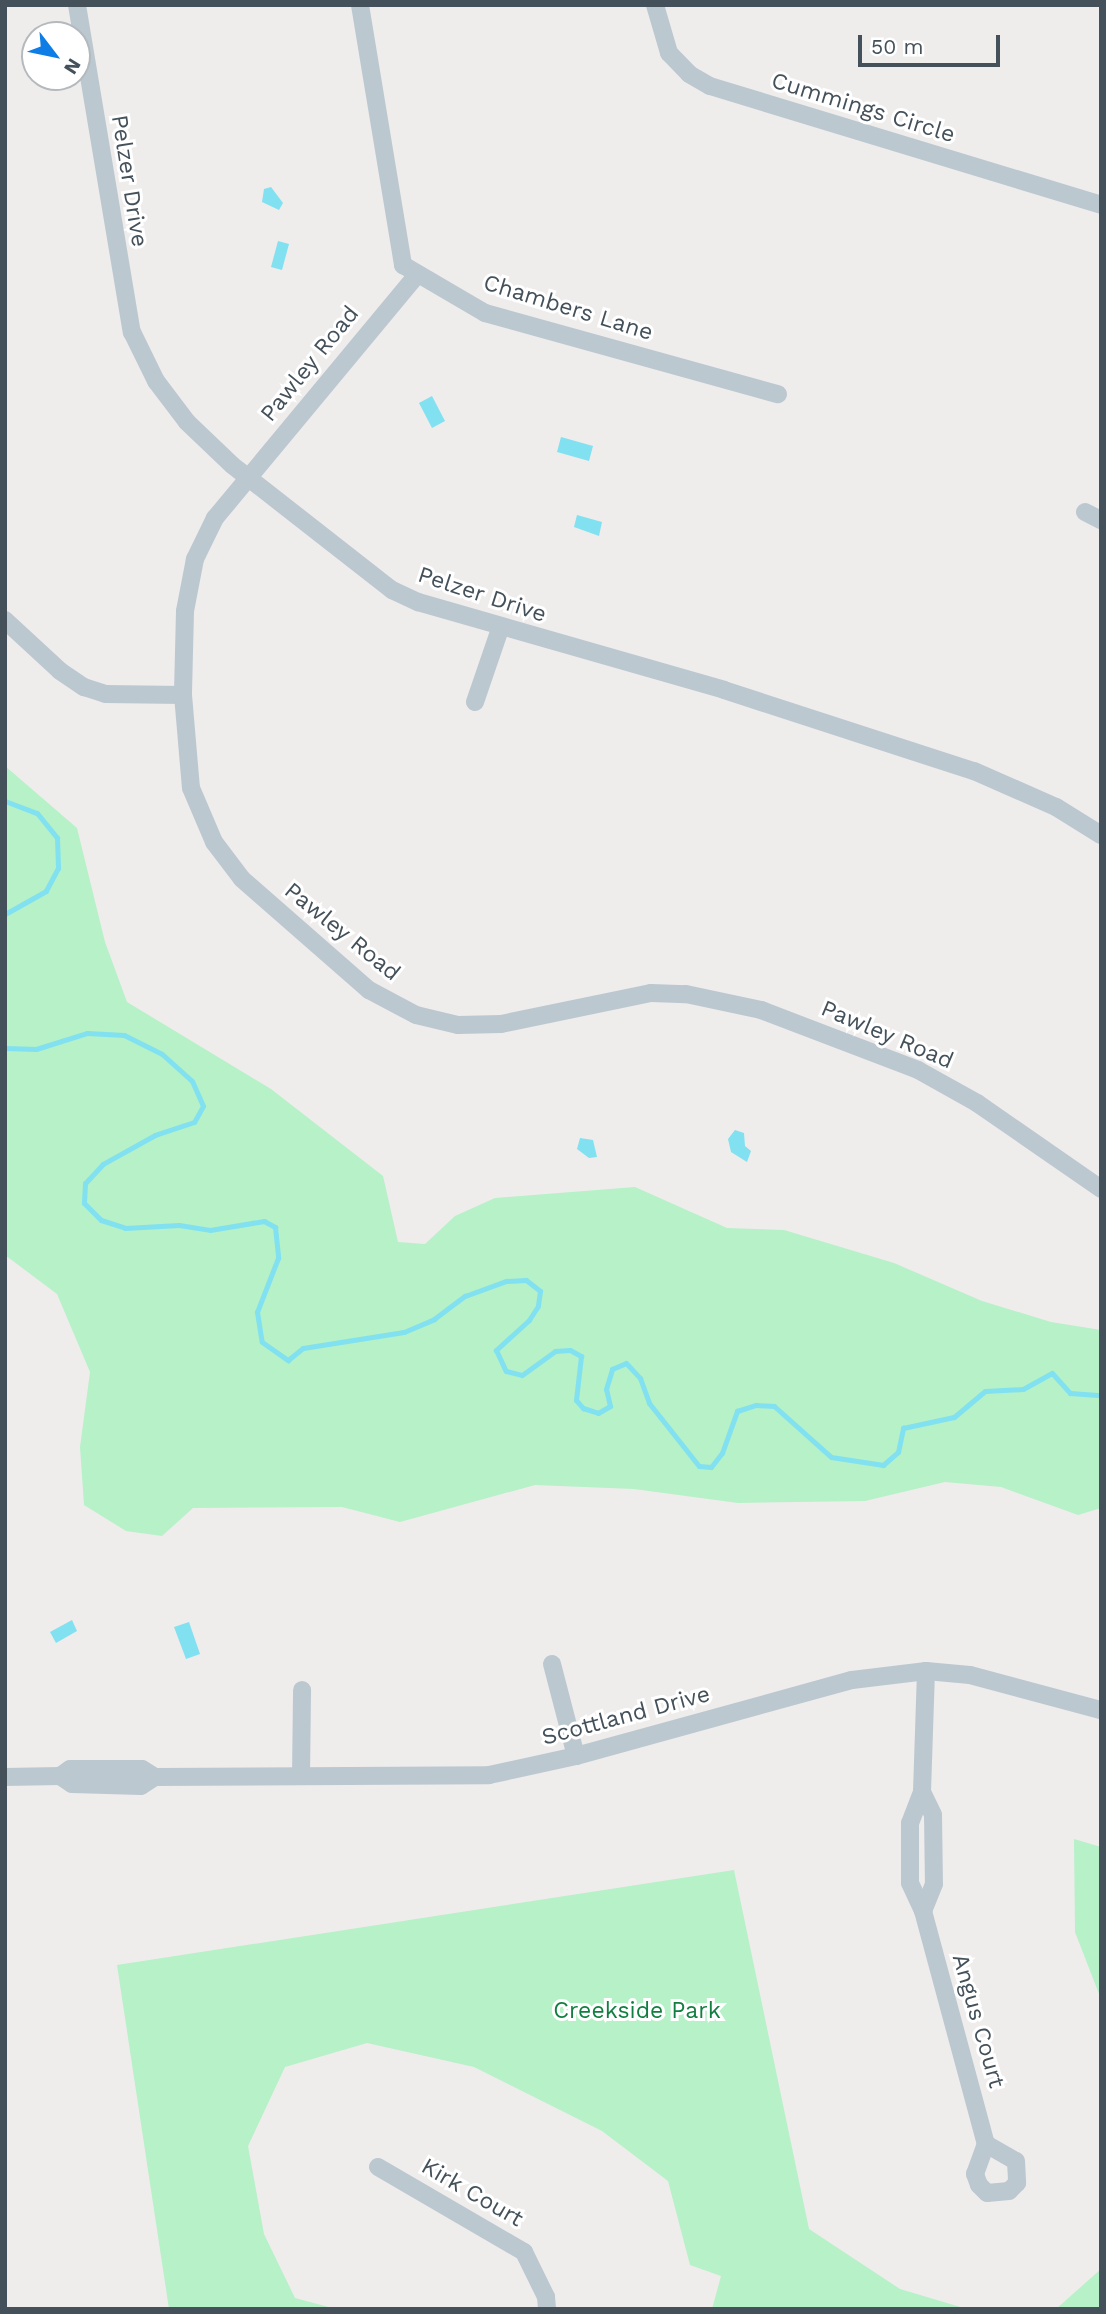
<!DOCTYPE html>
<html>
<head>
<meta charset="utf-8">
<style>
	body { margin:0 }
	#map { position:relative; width:1106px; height:2314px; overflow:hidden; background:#efecec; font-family:"Work Sans",sans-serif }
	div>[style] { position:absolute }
	.green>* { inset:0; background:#b6f1c8 }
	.water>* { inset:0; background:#81e1f0 }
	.stream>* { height:5px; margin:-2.5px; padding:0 2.5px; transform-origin:2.5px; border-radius:2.5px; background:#81e1f0 }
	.minor>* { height:18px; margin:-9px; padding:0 9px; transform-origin:9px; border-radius:9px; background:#bcc8d0 }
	span { translate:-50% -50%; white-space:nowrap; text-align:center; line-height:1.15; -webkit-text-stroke:6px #fff; paint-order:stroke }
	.street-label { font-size:23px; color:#44515a }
	.park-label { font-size:23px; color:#117f40 }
	.frame { position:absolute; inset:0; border:7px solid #44515a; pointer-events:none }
	.north { position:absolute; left:21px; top:21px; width:70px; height:70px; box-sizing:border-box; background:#fff; border:2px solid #b4b9bd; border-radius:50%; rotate:122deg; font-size:19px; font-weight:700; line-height:28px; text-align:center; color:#44515a }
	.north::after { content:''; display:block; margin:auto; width:24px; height:32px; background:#0f7de6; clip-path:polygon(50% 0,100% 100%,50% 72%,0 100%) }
	.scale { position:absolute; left:858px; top:35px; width:142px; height:32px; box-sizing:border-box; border:4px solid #44515a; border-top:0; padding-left:9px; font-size:21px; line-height:24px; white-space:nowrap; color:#44515a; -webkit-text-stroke:5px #fff; paint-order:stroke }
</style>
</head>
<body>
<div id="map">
	<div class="green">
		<i style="clip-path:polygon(5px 766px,77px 828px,105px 942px,127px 1002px,271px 1089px,383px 1176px,398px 1242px,425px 1244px,455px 1216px,495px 1198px,635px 1187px,727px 1228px,784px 1230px,894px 1263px,982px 1301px,1051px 1322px,1101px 1330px,1101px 1508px,1078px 1515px,1001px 1487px,945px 1482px,865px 1501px,738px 1503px,634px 1489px,535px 1485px,400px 1522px,342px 1507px,193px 1508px,162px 1536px,126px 1531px,84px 1505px,80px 1447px,90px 1372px,57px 1294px,5px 1255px)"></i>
		<i style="clip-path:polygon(1074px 1839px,1101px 1847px,1101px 1999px,1075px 1932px)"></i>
		<i style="clip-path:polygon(734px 1870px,809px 2229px,900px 2289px,967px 2309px,712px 2309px,721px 2276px,690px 2265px,668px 2181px,602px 2131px,474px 2067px,367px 2043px,285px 2067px,248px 2146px,264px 2234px,295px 2298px,336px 2309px,169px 2309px,117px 1965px)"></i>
		<i style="clip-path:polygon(1101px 2269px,1101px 2309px,1056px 2309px)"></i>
	</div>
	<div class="water">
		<i style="clip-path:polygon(271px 187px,283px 203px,279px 210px,262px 202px,264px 189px)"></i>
		<i style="clip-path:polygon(278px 241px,289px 244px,282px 270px,271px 267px)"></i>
		<i style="clip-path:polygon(432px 396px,445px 421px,432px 428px,419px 403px)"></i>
		<i style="clip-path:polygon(561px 437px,593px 446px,589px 461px,557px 452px)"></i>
		<i style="clip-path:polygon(577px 515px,602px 522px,599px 536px,574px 527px)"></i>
		<i style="clip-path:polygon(735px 1130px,744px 1133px,745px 1146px,751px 1151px,747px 1162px,731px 1152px,728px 1139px)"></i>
		<i style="clip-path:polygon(580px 1138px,593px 1140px,597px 1157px,589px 1158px,577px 1149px)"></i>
		<i style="clip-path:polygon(72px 1620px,77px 1631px,56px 1643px,50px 1632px)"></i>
		<i style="clip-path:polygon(189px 1622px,200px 1654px,186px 1659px,174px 1627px)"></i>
	</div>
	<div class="stream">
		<i style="left:5px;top:801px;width:34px;rotate:21deg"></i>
		<i style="left:37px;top:813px;width:32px;rotate:51deg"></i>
		<i style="left:57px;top:838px;width:30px;rotate:88deg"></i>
		<i style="left:58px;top:868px;width:26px;rotate:118deg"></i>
		<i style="left:46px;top:891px;width:47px;rotate:150.7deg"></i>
		<i style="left:5px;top:1048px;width:31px;rotate:2deg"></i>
		<i style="left:36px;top:1049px;width:53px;rotate:-17.4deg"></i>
		<i style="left:87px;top:1033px;width:37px;rotate:3deg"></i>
		<i style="left:124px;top:1035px;width:42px;rotate:26.6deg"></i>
		<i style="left:162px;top:1054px;width:40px;rotate:42deg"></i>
		<i style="left:192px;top:1081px;width:27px;rotate:66deg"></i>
		<i style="left:203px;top:1106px;width:18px;rotate:119deg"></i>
		<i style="left:194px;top:1122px;width:41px;rotate:161.6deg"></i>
		<i style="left:155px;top:1135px;width:60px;rotate:150.9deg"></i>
		<i style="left:103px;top:1164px;width:26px;rotate:133deg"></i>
		<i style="left:85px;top:1183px;width:20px;rotate:93deg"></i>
		<i style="left:84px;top:1203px;width:24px;rotate:45deg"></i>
		<i style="left:101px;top:1220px;width:25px;rotate:18deg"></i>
		<i style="left:125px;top:1228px;width:54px;rotate:-3.2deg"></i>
		<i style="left:179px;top:1225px;width:31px;rotate:9deg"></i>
		<i style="left:210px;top:1230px;width:55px;rotate:-9.5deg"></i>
		<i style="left:264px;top:1221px;width:13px;rotate:29deg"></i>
		<i style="left:275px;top:1227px;width:31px;rotate:84deg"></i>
		<i style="left:278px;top:1258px;width:58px;rotate:111.3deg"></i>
		<i style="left:257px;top:1312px;width:30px;rotate:81deg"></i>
		<i style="left:262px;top:1342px;width:32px;rotate:35deg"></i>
		<i style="left:288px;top:1360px;width:19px;rotate:-39deg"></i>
		<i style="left:303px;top:1348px;width:102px;rotate:-9deg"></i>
		<i style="left:404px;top:1332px;width:33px;rotate:-23deg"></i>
		<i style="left:434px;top:1319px;width:39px;rotate:-37deg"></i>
		<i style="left:465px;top:1296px;width:44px;rotate:-20.1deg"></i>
		<i style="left:506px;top:1281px;width:20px;rotate:-3deg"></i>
		<i style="left:526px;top:1280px;width:18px;rotate:38deg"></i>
		<i style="left:540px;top:1291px;width:15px;rotate:98deg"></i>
		<i style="left:538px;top:1306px;width:17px;rotate:123deg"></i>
		<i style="left:529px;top:1320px;width:45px;rotate:137.7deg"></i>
		<i style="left:496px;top:1350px;width:23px;rotate:65deg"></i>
		<i style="left:506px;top:1371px;width:16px;rotate:14deg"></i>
		<i style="left:522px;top:1375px;width:41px;rotate:-36deg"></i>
		<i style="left:555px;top:1351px;width:15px;rotate:-4deg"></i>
		<i style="left:570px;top:1350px;width:13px;rotate:29deg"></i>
		<i style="left:581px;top:1356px;width:44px;rotate:96.5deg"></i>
		<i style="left:576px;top:1400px;width:11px;rotate:49deg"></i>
		<i style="left:583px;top:1408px;width:16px;rotate:18deg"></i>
		<i style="left:598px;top:1413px;width:14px;rotate:-30deg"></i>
		<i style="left:610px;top:1406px;width:17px;rotate:-103deg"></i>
		<i style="left:606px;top:1389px;width:21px;rotate:-73deg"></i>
		<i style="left:612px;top:1369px;width:15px;rotate:-23deg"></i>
		<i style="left:626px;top:1363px;width:21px;rotate:47deg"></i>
		<i style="left:640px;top:1378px;width:27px;rotate:70deg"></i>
		<i style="left:649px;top:1403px;width:80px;rotate:51.6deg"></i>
		<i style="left:699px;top:1466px;width:12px;rotate:5deg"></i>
		<i style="left:711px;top:1467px;width:18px;rotate:-52deg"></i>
		<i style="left:722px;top:1453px;width:45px;rotate:-70.3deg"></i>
		<i style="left:737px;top:1411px;width:20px;rotate:-18deg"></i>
		<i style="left:756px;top:1405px;width:18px;rotate:3deg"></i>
		<i style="left:774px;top:1406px;width:76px;rotate:41.8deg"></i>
		<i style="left:831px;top:1457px;width:53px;rotate:8.7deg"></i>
		<i style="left:883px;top:1465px;width:20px;rotate:-41deg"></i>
		<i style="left:898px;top:1452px;width:25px;rotate:-78deg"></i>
		<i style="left:903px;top:1428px;width:52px;rotate:-12.2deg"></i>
		<i style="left:954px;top:1417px;width:40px;rotate:-40deg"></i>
		<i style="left:985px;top:1391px;width:38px;rotate:-3deg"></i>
		<i style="left:1023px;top:1389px;width:33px;rotate:-29deg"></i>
		<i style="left:1052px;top:1373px;width:27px;rotate:48deg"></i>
		<i style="left:1070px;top:1393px;width:31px;rotate:4deg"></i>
	</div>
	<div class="minor">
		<i style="left:77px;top:5px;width:332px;rotate:80.5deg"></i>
		<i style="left:132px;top:332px;width:55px;rotate:63.9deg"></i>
		<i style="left:156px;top:381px;width:51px;rotate:52.9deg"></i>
		<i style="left:187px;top:422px;width:62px;rotate:43.7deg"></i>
		<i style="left:232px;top:465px;width:203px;rotate:38deg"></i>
		<i style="left:392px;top:590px;width:29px;rotate:25deg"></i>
		<i style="left:418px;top:602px;width:318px;rotate:16deg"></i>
		<i style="left:724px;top:690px;width:263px;rotate:18deg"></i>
		<i style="left:974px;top:771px;width:90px;rotate:23.7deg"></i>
		<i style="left:1056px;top:807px;width:53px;rotate:31.9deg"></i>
		<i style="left:360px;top:5px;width:264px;rotate:80.6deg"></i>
		<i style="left:403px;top:265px;width:95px;rotate:30.3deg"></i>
		<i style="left:485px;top:313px;width:304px;rotate:15.5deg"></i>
		<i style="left:655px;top:5px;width:50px;rotate:73.7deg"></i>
		<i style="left:669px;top:53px;width:29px;rotate:46deg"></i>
		<i style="left:689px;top:74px;width:24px;rotate:30deg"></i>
		<i style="left:710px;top:86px;width:409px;rotate:16.9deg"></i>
		<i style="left:416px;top:276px;width:315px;rotate:129.7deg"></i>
		<i style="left:215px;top:518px;width:46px;rotate:116deg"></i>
		<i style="left:195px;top:559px;width:53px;rotate:100.9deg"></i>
		<i style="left:185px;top:611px;width:84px;rotate:91.4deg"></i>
		<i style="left:183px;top:695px;width:93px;rotate:85.1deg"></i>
		<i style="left:191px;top:788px;width:59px;rotate:66.9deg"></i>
		<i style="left:214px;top:842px;width:46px;rotate:52.9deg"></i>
		<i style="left:242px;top:879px;width:169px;rotate:41.2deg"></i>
		<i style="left:369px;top:990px;width:53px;rotate:28deg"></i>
		<i style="left:416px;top:1015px;width:43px;rotate:13.4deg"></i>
		<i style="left:458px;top:1025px;width:43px;rotate:-1.3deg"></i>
		<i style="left:501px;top:1024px;width:153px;rotate:-11.7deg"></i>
		<i style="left:651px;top:993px;width:35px;rotate:2deg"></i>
		<i style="left:686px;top:994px;width:77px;rotate:12deg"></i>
		<i style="left:761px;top:1010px;width:168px;rotate:20.9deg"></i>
		<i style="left:918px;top:1070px;width:68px;rotate:29.2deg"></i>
		<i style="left:977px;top:1103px;width:151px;rotate:34.7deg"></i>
		<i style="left:1085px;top:512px;width:18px;rotate:27deg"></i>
		<i style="left:5px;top:620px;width:75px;rotate:42.8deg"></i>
		<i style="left:60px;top:671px;width:29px;rotate:34deg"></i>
		<i style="left:84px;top:687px;width:22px;rotate:18deg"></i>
		<i style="left:105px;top:694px;width:78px;rotate:0.7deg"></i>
		<i style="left:475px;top:702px;width:77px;rotate:-71.1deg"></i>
		<i style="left:552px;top:1664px;width:95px;rotate:75.4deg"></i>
		<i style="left:926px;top:1671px;width:121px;rotate:91.9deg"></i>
		<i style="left:922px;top:1792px;width:33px;rotate:111deg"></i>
		<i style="left:910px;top:1823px;width:60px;rotate:90deg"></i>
		<i style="left:910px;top:1883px;width:31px;rotate:65deg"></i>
		<i style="left:923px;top:1911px;width:241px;rotate:74.9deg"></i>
		<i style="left:60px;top:1776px;width:14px;rotate:34deg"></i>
		<i style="left:72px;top:1784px;width:69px;rotate:1.7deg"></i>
		<i style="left:141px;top:1786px;width:17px;rotate:-33deg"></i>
		<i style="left:301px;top:1776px;width:86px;rotate:-89.3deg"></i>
		<i style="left:5px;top:1777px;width:55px;rotate:-1deg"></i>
		<i style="left:60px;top:1776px;width:12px;rotate:-35deg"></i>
		<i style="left:70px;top:1769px;width:72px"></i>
		<i style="left:142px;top:1769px;width:15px;rotate:32deg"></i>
		<i style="left:155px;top:1777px;width:334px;rotate:-0.3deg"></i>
		<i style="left:489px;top:1775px;width:89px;rotate:-12.3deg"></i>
		<i style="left:576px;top:1756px;width:286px;rotate:-15.4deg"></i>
		<i style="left:852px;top:1680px;width:75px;rotate:-6.9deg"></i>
		<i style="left:926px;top:1671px;width:44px;rotate:5.2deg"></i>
		<i style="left:970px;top:1675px;width:136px;rotate:15deg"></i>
		<i style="left:922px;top:1792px;width:25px;rotate:64deg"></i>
		<i style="left:933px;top:1815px;width:69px;rotate:89.2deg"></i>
		<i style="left:934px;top:1884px;width:29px;rotate:112deg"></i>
		<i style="left:986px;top:2144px;width:34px;rotate:30deg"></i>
		<i style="left:1016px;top:2161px;width:22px;rotate:87deg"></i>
		<i style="left:1017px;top:2183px;width:11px;rotate:135deg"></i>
		<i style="left:1009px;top:2191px;width:22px;rotate:175deg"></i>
		<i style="left:987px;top:2193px;width:11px;rotate:-135deg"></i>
		<i style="left:979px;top:2185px;width:12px;rotate:-110deg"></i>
		<i style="left:975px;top:2174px;width:32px;rotate:-70deg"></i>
		<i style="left:378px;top:2167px;width:169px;rotate:30.2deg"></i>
		<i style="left:524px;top:2252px;width:50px;rotate:63.9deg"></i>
		<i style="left:546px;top:2297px;width:12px;rotate:85deg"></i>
	</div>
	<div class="street-label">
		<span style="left:863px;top:108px;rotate:17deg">Cummings Circle</span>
		<span style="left:129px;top:181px;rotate:81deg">Pelzer Drive</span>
		<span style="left:568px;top:308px;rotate:17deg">Chambers Lane</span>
		<span style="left:310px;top:364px;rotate:-51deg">Pawley Road</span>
		<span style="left:482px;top:595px;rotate:18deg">Pelzer Drive</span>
		<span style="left:342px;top:932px;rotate:39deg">Pawley Road</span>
		<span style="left:887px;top:1035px;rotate:23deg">Pawley Road</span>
		<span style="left:626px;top:1716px;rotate:-15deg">Scottland Drive</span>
		<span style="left:978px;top:2021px;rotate:74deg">Angus Court</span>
		<span style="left:472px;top:2193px;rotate:30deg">Kirk Court</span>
	</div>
	<div class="park-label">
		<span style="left:637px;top:2011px">Creekside Park</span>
	</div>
	<div class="frame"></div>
	<div class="north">N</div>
	<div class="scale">50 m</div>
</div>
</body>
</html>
